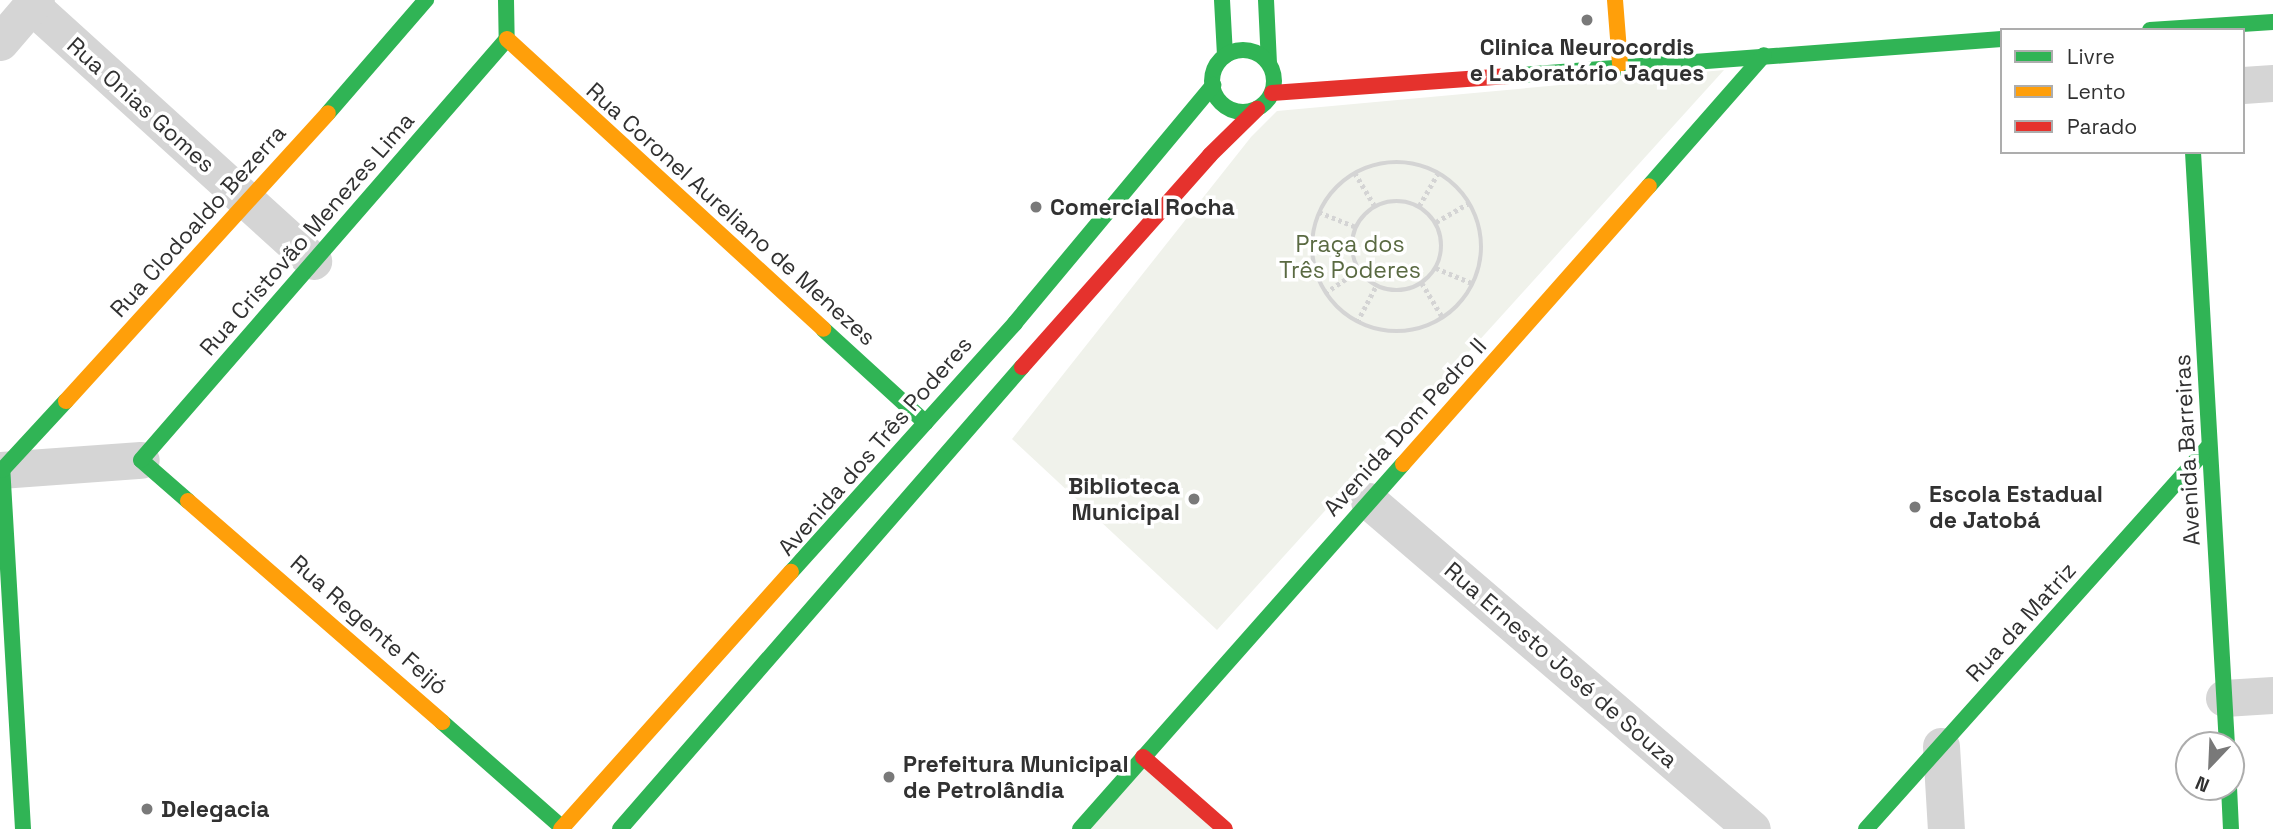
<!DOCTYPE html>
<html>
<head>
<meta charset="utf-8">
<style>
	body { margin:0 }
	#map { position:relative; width:2273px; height:829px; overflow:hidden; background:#fff; font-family:"Space Grotesk",sans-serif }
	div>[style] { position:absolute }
	.green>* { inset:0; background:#f0f2eb }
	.path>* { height:4.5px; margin-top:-2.25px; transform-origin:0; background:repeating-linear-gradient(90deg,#d4d4d4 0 3.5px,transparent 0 7px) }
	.path>.ring { margin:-2.25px; padding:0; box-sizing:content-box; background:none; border:4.5px solid #d4d4d4; border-radius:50% }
	.street>* { height:37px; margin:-18.5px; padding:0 18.5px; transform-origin:18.5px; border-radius:18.5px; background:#d5d5d5 }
	.fast>* { height:16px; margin:-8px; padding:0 8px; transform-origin:8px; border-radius:8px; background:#30b455 }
	.fast>.ring { margin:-8px; padding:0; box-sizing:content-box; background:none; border:16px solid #30b455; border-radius:50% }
	.slow>* { height:16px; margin:-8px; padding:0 8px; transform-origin:8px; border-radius:8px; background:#ff9f0a }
	.jam>* { height:16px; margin:-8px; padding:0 8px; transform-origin:8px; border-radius:8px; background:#e5322d }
	.dots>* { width:19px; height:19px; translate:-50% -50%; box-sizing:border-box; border:4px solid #fff; border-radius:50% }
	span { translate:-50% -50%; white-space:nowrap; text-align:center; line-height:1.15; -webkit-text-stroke:7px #fff; paint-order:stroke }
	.poi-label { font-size:23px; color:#313131; font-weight:700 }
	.left { translate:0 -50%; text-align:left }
	.right { translate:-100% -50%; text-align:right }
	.street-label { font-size:23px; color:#313131 }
	.park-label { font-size:23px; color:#5a6a42 }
	.legend { position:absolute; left:2000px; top:28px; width:245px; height:126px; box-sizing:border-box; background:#fff; border:2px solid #adadad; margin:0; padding:9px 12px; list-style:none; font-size:21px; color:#313131 }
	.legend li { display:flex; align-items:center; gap:14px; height:35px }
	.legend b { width:35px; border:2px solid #adadad }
	.north { position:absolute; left:2175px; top:731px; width:70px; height:70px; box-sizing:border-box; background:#fff; border:2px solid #adadad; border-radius:50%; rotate:203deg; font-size:19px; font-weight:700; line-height:28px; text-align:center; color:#313131 }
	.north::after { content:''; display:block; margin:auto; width:24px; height:32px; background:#797979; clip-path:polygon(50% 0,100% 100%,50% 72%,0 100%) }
</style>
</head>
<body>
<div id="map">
	<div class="green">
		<i style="clip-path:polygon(1724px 70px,1217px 630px,1012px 439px,1251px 137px,1277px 111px)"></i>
		<i style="clip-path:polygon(1143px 757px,1225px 829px,1080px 829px)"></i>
	</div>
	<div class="path">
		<i class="ring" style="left:1312px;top:162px;width:165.5px;height:165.5px"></i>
		<i style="left:1355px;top:173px;width:39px;rotate:59deg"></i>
		<i class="ring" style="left:1352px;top:201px;width:85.5px;height:85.5px"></i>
		<i style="left:1419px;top:206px;width:38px;rotate:-60deg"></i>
		<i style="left:1319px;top:212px;width:40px;rotate:22deg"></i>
		<i style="left:1436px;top:222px;width:38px;rotate:-30deg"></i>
		<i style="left:1436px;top:268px;width:41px;rotate:22.8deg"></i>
		<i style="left:1422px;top:283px;width:41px;rotate:59deg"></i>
		<i style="left:1325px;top:293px;width:41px;rotate:-34.1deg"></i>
		<i style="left:1357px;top:322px;width:41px;rotate:-62.2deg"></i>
	</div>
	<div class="street">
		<i style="left:31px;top:5px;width:381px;rotate:42.2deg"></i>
		<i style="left:0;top:42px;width:55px;rotate:-49.4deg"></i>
		<i style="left:2243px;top:85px;width:30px;rotate:-4deg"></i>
		<i style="left:0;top:470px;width:141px;rotate:-4.1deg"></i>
		<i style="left:1369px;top:501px;width:504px;rotate:40.58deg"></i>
		<i style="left:2224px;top:698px;width:49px;rotate:-3.5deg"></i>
		<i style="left:1941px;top:746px;width:83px;rotate:86.6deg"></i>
	</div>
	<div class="fast">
		<i style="left:506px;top:0;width:39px;rotate:89deg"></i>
		<i style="left:1222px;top:0;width:56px;rotate:86.9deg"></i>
		<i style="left:1266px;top:0;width:63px;rotate:87.3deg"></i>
		<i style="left:2150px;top:30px;width:123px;rotate:-3.7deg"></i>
		<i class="ring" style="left:1212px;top:50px;width:46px;height:46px"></i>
		<i style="left:1522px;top:75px;width:481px;rotate:-4.3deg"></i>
		<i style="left:328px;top:113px;width:150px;rotate:-49.1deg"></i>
		<i style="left:2193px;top:152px;width:594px;rotate:86.72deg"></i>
		<i style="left:1649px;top:186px;width:174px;rotate:-48.7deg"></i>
		<i style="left:823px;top:329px;width:139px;rotate:42.4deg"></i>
		<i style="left:188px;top:501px;width:62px;rotate:-138.9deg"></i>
		<i style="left:141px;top:460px;width:558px;rotate:-49deg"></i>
		<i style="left:791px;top:572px;width:335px;rotate:-48deg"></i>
		<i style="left:1015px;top:323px;width:310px;rotate:-50.2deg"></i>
		<i style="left:442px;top:722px;width:162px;rotate:41.3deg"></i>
		<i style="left:2229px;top:787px;width:42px;rotate:87.3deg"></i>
		<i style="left:23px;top:829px;width:360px;rotate:-93.3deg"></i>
		<i style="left:2px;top:470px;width:94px;rotate:-47.2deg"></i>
		<i style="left:620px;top:829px;width:612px;rotate:-48.97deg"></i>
		<i style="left:1080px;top:829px;width:487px;rotate:-48.5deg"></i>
		<i style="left:1866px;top:829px;width:514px;rotate:-48.15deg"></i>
	</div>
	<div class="slow">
		<i style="left:1615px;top:0;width:64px;rotate:85.5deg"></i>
		<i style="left:507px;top:39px;width:429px;rotate:42.5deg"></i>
		<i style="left:66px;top:401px;width:389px;rotate:-47.7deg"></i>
		<i style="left:1403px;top:464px;width:371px;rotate:-48.5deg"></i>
		<i style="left:188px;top:501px;width:337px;rotate:41deg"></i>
		<i style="left:561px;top:829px;width:345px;rotate:-48.2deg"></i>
	</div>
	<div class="jam">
		<i style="left:1272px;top:93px;width:251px;rotate:-4.1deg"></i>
		<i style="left:1022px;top:367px;width:283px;rotate:-48.4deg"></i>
		<i style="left:1210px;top:155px;width:66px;rotate:-44.4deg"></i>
		<i style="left:1143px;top:757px;width:109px;rotate:41.3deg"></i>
	</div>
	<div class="dots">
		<i style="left:1587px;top:20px;background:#797979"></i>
		<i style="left:1036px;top:207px;background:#797979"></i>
		<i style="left:1194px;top:499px;background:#797979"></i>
		<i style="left:1915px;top:507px;background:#797979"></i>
		<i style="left:889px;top:777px;background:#797979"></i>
		<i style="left:147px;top:809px;background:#797979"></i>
	</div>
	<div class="poi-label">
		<span style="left:1587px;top:60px">Clinica Neurocordis<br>e Laboratório Jaques</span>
		<span class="left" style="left:1050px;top:207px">Comercial Rocha</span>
		<span class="right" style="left:1180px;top:499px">Biblioteca<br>Municipal</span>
		<span class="left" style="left:1929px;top:507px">Escola Estadual<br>de Jatobá</span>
		<span class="left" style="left:903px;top:777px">Prefeitura Municipal<br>de Petrolândia</span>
		<span class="left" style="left:161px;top:809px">Delegacia</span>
	</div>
	<div class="street-label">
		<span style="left:141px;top:105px;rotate:42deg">Rua Onias Gomes</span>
		<span style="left:731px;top:214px;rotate:42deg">Rua Coronel Aureliano de Menezes</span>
		<span style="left:198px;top:221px;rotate:-48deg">Rua Clodoaldo Bezerra</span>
		<span style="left:307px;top:234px;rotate:-49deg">Rua Cristovão Menezes Lima</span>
		<span style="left:1405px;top:427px;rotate:-48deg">Avenida Dom Pedro II</span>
		<span style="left:875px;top:446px;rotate:-49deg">Avenida dos Três Poderes</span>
		<span style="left:2187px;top:450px;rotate:-93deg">Avenida Barreiras</span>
		<span style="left:2021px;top:622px;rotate:-48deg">Rua da Matriz</span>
		<span style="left:369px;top:625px;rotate:41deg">Rua Regente Feijó</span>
		<span style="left:1561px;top:665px;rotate:41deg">Rua Ernesto José de Souza</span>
	</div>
	<div class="park-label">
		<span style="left:1350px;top:257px">Praça dos<br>Três Poderes</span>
	</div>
	<ul class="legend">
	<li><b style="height:9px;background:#30b455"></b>Livre</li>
	<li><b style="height:9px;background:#ff9f0a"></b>Lento</li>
	<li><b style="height:9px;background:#e5322d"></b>Parado</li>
	</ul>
	<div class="north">N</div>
</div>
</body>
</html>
